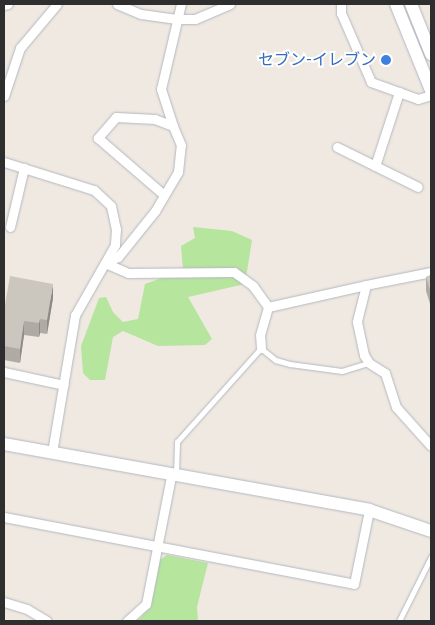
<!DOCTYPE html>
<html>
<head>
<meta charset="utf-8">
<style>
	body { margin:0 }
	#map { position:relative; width:435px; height:625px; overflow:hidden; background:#efe9e1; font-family:"Fira Sans Condensed","Noto Sans JP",sans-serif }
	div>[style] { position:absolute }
	.green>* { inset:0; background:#b6e59e }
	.roads { filter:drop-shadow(0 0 1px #b4b7c1) drop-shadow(0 0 1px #b4b7c1) }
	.lane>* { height:4.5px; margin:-2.25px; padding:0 2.25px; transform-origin:2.25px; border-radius:2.25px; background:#fff }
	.street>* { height:9px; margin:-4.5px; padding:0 4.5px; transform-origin:4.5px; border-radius:4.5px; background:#fff }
	.secondary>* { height:12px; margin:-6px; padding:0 6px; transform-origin:6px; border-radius:6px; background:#fff }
	.wall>* { inset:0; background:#afaba4 }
	.shaded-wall>* { inset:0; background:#8e8b86 }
	.building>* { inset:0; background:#cbc7bf }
	.dots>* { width:14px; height:14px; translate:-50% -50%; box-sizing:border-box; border:2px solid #fff; border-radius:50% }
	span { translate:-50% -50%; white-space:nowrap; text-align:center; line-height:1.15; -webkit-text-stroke:4px #fff; paint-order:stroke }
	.shop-label { font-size:16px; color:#366cbe }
	.right { translate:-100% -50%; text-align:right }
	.frame { position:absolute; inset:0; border:5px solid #2e2e2e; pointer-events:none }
</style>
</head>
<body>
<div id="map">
	<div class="green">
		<i style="clip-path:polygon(193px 227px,232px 231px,252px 240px,245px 284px,188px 297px,212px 339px,205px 345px,158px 346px,123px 331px,113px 337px,105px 380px,90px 380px,83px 373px,81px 346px,99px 298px,106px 297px,113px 312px,123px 322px,138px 319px,145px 284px,183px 270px,181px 246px,195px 238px)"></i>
		<i style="clip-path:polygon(167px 555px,208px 563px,197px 607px,198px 621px,137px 621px,151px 607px,160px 560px)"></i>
	</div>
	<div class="roads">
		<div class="lane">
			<i style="left:176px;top:473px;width:31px;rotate:-88deg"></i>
			<i style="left:177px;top:442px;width:126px;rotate:-48.2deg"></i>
			<i style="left:261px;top:348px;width:19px;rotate:39deg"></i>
			<i style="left:276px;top:360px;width:15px;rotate:16deg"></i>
			<i style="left:290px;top:364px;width:52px;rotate:7.7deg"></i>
			<i style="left:342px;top:371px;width:28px;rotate:-17deg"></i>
			<i style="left:399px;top:621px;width:72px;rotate:-63.4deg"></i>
		</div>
		<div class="street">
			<i style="left:117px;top:4px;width:26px;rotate:23deg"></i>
			<i style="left:141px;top:14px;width:36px;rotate:8deg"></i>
			<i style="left:177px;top:19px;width:18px"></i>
			<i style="left:195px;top:19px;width:38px;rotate:-23deg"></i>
			<i style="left:341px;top:4px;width:9px;rotate:90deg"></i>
			<i style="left:341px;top:13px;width:75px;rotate:66.5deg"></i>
			<i style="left:371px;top:82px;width:50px;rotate:19.9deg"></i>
			<i style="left:418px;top:99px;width:14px;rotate:-17deg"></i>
			<i style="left:4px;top:5px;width:4px;rotate:-14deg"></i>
			<i style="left:4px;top:96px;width:51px;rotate:-71.6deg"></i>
			<i style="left:20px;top:48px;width:57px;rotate:-49.9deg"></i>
			<i style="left:173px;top:126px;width:39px;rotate:-108deg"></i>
			<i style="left:161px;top:89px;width:87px;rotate:-76.8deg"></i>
			<i style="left:337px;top:147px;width:90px;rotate:26.3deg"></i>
			<i style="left:4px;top:162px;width:94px;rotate:17.3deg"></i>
			<i style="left:94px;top:190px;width:23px;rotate:43deg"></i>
			<i style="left:111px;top:206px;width:24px;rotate:78deg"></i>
			<i style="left:116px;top:229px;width:16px;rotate:94deg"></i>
			<i style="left:115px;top:245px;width:81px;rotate:119.7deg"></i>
			<i style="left:75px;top:315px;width:139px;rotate:99.5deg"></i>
			<i style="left:375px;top:166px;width:78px;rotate:-72deg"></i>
			<i style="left:10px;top:227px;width:61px;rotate:-76.7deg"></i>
			<i style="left:106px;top:262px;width:13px;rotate:-23deg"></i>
			<i style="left:118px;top:257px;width:59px;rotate:-51.2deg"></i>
			<i style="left:155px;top:211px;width:45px;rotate:-59.5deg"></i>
			<i style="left:178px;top:172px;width:27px;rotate:-84deg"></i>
			<i style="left:181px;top:145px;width:21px;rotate:-113deg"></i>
			<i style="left:173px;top:126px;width:19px;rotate:-159deg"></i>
			<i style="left:155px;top:119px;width:39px;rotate:-177deg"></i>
			<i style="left:116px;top:117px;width:28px;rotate:131deg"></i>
			<i style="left:98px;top:138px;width:87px;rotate:40.8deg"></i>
			<i style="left:105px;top:263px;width:25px;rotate:23deg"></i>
			<i style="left:128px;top:273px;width:106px;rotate:-0.5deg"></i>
			<i style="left:234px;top:272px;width:24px;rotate:36deg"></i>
			<i style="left:253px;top:286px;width:26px;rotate:54deg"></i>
			<i style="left:431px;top:272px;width:66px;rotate:168.7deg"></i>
			<i style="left:366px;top:285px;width:38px;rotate:104deg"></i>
			<i style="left:357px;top:322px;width:34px;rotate:78deg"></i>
			<i style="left:364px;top:355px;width:9px;rotate:58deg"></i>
			<i style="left:369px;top:363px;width:19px;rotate:32deg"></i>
			<i style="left:385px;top:373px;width:36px;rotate:72deg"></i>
			<i style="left:396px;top:407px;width:52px;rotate:48.1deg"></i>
			<i style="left:261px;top:348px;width:13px;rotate:-94deg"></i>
			<i style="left:260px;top:335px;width:29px;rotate:-74deg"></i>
			<i style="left:268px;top:307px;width:100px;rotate:-12.7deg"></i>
			<i style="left:4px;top:372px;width:61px;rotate:12.2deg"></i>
			<i style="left:4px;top:517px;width:356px;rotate:10.8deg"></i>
			<i style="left:354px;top:584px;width:76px;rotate:-78.5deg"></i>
			<i style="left:4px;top:602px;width:24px;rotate:17deg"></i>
			<i style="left:27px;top:609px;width:23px;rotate:31deg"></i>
			<i style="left:127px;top:621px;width:25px;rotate:-42deg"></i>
			<i style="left:146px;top:604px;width:130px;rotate:-78.9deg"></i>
		</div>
		<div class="secondary">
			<i style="left:396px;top:4px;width:93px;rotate:67.9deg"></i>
			<i style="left:411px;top:4px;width:54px;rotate:68.2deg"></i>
			<i style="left:4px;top:444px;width:371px;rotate:10.2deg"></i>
			<i style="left:369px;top:510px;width:65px;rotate:18.7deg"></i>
		</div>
	</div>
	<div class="wall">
		<i style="clip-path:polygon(431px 275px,431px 307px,426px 291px,426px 277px)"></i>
		<i style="clip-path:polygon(53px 298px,47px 334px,40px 333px,39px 337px,24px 335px,20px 363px,4px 360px,4px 310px)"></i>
	</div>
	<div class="shaded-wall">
		<i style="clip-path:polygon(53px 284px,53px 298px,47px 334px,47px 320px)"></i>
		<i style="clip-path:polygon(40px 319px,40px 333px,39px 337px,39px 323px)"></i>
		<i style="clip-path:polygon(24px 321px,24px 335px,20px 363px,20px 349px)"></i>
	</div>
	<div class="building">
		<i style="clip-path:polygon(431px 275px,431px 293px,426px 277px)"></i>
		<i style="clip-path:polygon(10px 276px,53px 284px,47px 320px,40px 319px,39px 323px,24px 321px,20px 349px,4px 346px,4px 310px)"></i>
	</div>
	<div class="dots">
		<i style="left:386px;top:60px;background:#3f7fe0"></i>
	</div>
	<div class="shop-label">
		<span class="right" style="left:376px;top:60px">セブン-イレブン</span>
	</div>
	<div class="frame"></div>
</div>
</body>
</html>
